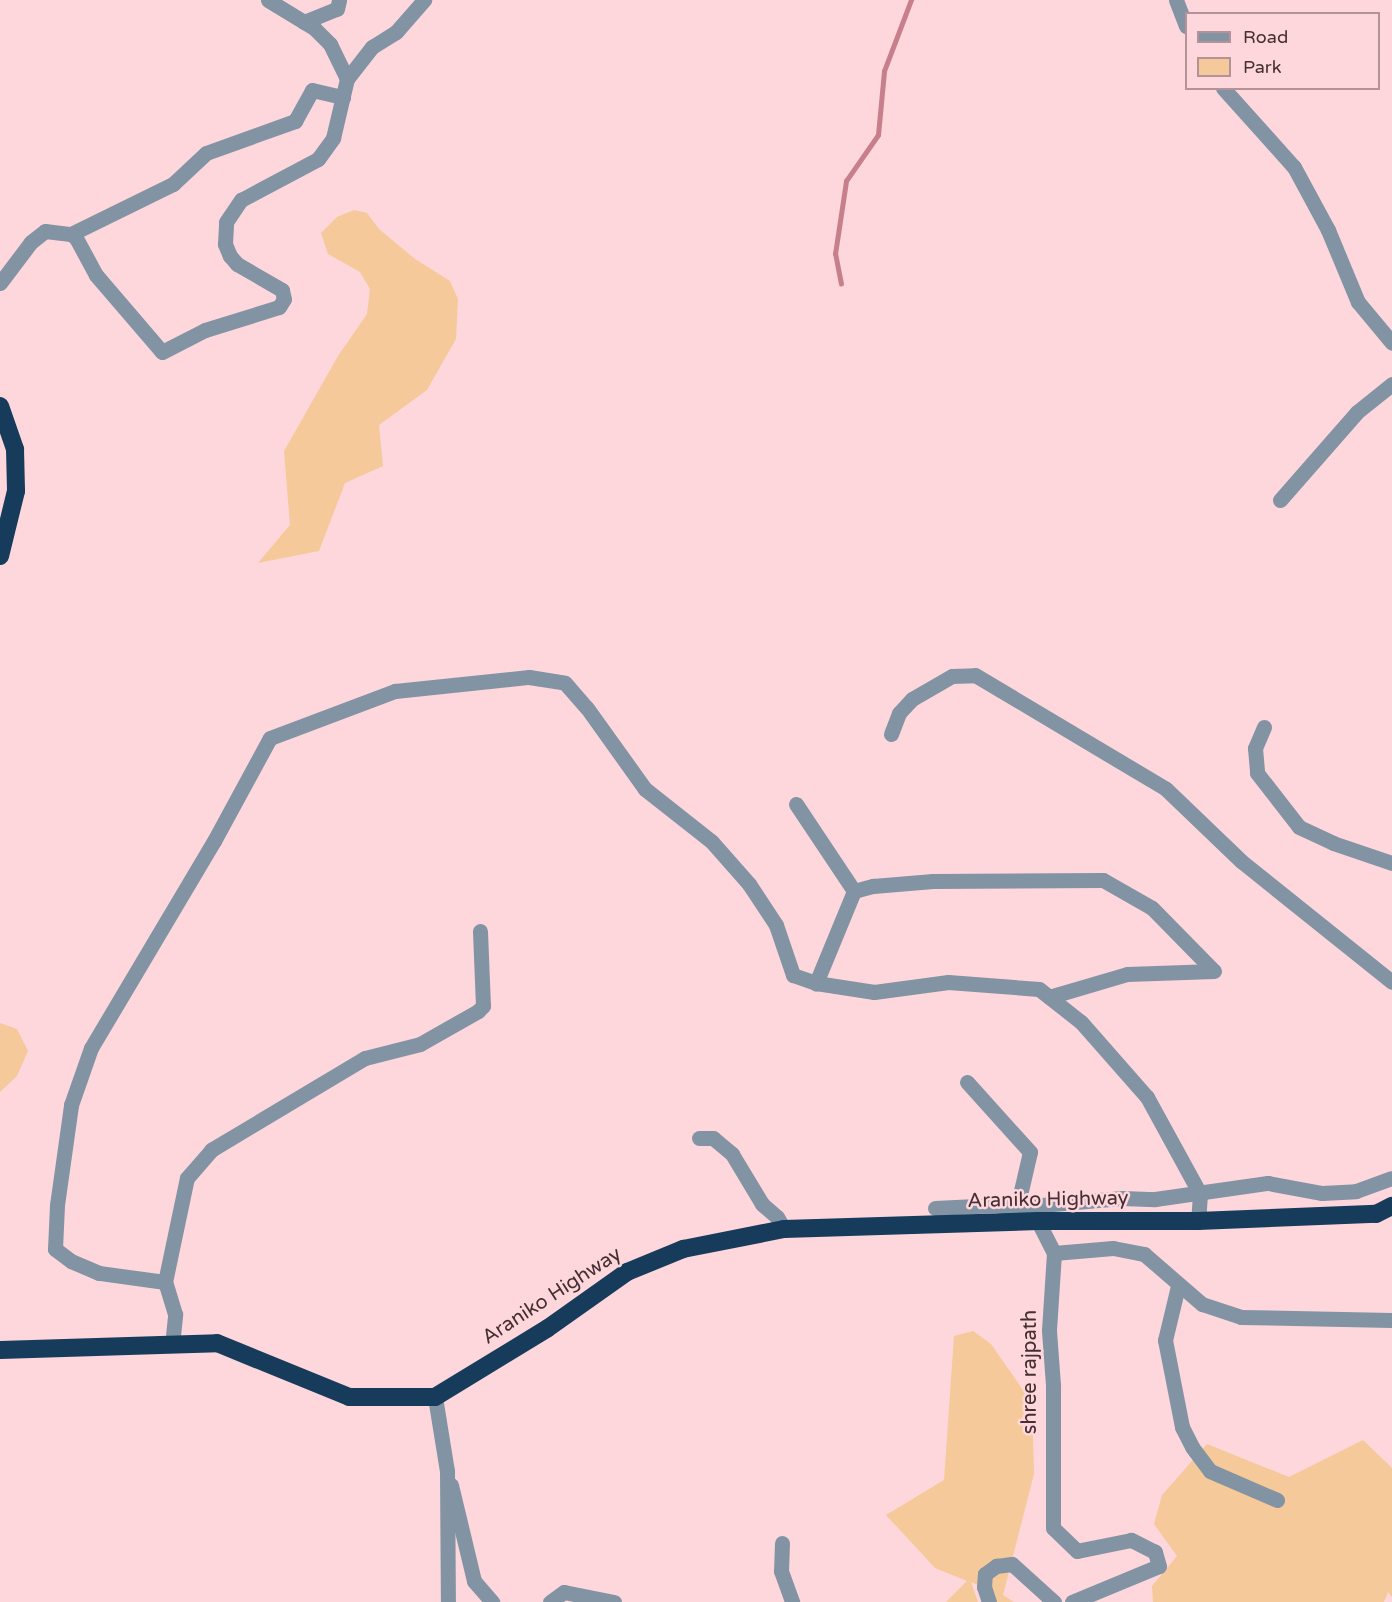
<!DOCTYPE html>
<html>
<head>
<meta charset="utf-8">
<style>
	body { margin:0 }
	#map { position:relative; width:1392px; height:1602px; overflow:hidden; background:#fdd7dc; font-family:"Varela Round",sans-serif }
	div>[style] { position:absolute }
	.green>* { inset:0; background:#f5c999 }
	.stream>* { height:4.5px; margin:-2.25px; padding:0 2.25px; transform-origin:2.25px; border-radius:2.25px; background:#c87f8c }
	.minor>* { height:15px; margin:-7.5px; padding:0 7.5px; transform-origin:7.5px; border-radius:7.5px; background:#8293a4 }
	.highway>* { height:18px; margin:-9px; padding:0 9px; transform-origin:9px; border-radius:9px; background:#163b5b }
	span { translate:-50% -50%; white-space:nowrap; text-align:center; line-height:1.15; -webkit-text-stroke:5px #fdd7dc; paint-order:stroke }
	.street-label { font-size:20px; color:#462e32 }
	.legend { position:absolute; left:1185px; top:12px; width:195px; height:78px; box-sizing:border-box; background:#fdd7dc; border:2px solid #b49398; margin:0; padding:8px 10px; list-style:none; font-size:18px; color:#462e32 }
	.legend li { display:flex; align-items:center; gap:12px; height:30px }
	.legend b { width:30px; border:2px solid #b49398 }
</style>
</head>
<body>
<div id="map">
	<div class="green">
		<i style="clip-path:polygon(354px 210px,367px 213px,379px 229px,415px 259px,450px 281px,458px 299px,456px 339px,427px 390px,379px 425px,383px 466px,345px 483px,319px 551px,258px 563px,290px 525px,284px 451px,338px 356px,367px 314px,370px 289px,360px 272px,328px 254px,321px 233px,337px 217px)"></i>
		<i style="clip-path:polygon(0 1023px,17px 1029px,28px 1051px,17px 1076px,0 1092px)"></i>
		<i style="clip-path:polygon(973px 1331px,991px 1344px,1032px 1403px,1034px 1474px,1003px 1595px,1014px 1602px,990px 1602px,983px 1587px,971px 1582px,978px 1602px,946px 1602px,967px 1581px,935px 1568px,886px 1515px,944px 1480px,954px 1336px)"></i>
		<i style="clip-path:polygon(1363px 1440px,1392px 1468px,1392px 1597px,1388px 1592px,1384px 1602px,1153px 1602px,1152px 1586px,1177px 1556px,1154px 1524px,1162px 1495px,1207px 1444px,1289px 1477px)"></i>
	</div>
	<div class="stream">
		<i style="left:841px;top:284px;width:31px;rotate:-101deg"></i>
		<i style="left:835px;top:254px;width:74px;rotate:-81.4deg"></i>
		<i style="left:846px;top:181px;width:56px;rotate:-55.2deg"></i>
		<i style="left:878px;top:135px;width:64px;rotate:-84.6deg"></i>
		<i style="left:884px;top:71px;width:76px;rotate:-69.2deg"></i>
	</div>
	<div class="minor">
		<i style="left:268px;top:0;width:54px;rotate:31.3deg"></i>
		<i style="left:314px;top:28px;width:23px;rotate:45deg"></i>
		<i style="left:330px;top:44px;width:39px;rotate:64deg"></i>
		<i style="left:1176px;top:0;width:28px;rotate:69deg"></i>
		<i style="left:304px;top:22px;width:35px;rotate:-22deg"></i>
		<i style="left:337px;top:9px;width:9px;rotate:-77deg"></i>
		<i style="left:1223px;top:88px;width:106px;rotate:48.1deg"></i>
		<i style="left:1294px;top:167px;width:72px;rotate:61.6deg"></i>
		<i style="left:1328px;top:230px;width:78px;rotate:67.4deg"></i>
		<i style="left:1358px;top:302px;width:53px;rotate:50.3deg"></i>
		<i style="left:71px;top:234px;width:114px;rotate:-26.1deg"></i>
		<i style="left:173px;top:184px;width:45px;rotate:-43.2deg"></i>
		<i style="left:206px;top:153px;width:95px;rotate:-19.8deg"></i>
		<i style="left:295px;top:121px;width:35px;rotate:-61deg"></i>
		<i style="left:312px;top:90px;width:32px;rotate:13deg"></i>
		<i style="left:0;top:283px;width:51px;rotate:-52.9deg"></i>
		<i style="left:31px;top:242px;width:18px;rotate:-38deg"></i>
		<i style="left:45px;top:231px;width:26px;rotate:7deg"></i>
		<i style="left:71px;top:234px;width:6px;rotate:39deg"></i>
		<i style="left:76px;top:238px;width:42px;rotate:61.6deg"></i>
		<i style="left:96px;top:275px;width:101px;rotate:49.4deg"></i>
		<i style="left:162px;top:352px;width:48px;rotate:-27.1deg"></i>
		<i style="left:205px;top:330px;width:77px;rotate:-17.3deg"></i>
		<i style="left:279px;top:307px;width:9px;rotate:-58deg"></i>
		<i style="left:284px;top:299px;width:9px;rotate:-103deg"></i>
		<i style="left:282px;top:290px;width:52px;rotate:-150deg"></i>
		<i style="left:237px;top:264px;width:11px;rotate:-131deg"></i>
		<i style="left:230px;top:256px;width:13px;rotate:-113deg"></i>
		<i style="left:225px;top:244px;width:22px;rotate:-87deg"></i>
		<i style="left:226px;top:222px;width:27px;rotate:-56deg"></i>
		<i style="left:241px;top:200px;width:87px;rotate:-28deg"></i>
		<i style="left:318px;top:159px;width:26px;rotate:-54deg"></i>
		<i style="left:333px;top:138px;width:61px;rotate:-76.7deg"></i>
		<i style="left:347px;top:79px;width:41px;rotate:-52deg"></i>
		<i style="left:372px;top:47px;width:28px;rotate:-32deg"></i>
		<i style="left:396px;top:32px;width:43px;rotate:-48.8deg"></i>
		<i style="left:1280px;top:500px;width:117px;rotate:-48.8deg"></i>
		<i style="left:1357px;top:412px;width:45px;rotate:-38.7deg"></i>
		<i style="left:1264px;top:727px;width:23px;rotate:113deg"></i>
		<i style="left:1255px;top:748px;width:25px;rotate:85deg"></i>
		<i style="left:1257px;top:773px;width:68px;rotate:52.1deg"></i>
		<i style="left:1299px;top:827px;width:38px;rotate:25deg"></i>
		<i style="left:1333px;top:843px;width:62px;rotate:18.7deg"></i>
		<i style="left:891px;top:734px;width:22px;rotate:-69deg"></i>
		<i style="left:899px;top:713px;width:19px;rotate:-47deg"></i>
		<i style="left:912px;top:699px;width:46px;rotate:-29.9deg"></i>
		<i style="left:952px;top:676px;width:23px;rotate:-2deg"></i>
		<i style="left:975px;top:675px;width:222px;rotate:30.8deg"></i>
		<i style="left:1166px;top:789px;width:104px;rotate:43.8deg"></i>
		<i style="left:1241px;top:861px;width:193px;rotate:38.7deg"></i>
		<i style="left:796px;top:804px;width:105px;rotate:56.3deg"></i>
		<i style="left:854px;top:891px;width:100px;rotate:112.4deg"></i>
		<i style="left:816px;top:983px;width:59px;rotate:8.8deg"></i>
		<i style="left:874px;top:992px;width:75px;rotate:-7.7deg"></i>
		<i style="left:948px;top:982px;width:91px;rotate:4.4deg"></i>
		<i style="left:1039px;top:989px;width:53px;rotate:38.2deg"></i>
		<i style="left:1081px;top:1022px;width:100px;rotate:48.7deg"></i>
		<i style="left:1147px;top:1097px;width:111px;rotate:61.3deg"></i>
		<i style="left:1200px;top:1194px;width:27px;rotate:94deg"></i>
		<i style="left:854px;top:891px;width:20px;rotate:-15deg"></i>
		<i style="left:873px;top:886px;width:60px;rotate:-4.8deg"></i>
		<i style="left:933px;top:881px;width:170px;rotate:-0.3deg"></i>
		<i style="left:1103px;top:880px;width:56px;rotate:29.7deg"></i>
		<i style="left:1152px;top:908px;width:88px;rotate:45.5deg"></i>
		<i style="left:1049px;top:997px;width:81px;rotate:-16.4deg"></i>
		<i style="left:1127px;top:974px;width:87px;rotate:-2deg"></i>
		<i style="left:967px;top:1082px;width:94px;rotate:48deg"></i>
		<i style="left:1030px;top:1152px;width:57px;rotate:103.1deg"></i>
		<i style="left:699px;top:1138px;width:14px"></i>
		<i style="left:713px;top:1138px;width:25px;rotate:40deg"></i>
		<i style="left:732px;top:1154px;width:58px;rotate:59deg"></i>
		<i style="left:762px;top:1204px;width:20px;rotate:41deg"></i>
		<i style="left:777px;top:1217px;width:14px;rotate:60deg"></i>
		<i style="left:935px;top:1208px;width:61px;rotate:-2.8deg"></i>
		<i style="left:996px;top:1205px;width:21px;rotate:8deg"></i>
		<i style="left:1017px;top:1208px;width:24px;rotate:-7deg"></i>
		<i style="left:1054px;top:1253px;width:59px;rotate:-4.8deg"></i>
		<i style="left:1113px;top:1248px;width:32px;rotate:11deg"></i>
		<i style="left:1144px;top:1254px;width:77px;rotate:40.8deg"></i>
		<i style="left:1202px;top:1304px;width:41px;rotate:18.4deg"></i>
		<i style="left:1241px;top:1317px;width:151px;rotate:1.1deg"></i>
		<i style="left:165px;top:1282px;width:67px;rotate:-172.2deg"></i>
		<i style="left:99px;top:1273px;width:30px;rotate:-157deg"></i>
		<i style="left:71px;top:1261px;width:20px;rotate:-143deg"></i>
		<i style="left:55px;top:1249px;width:44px;rotate:-87.4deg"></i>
		<i style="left:57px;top:1205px;width:101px;rotate:-82deg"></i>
		<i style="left:71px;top:1105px;width:60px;rotate:-70.7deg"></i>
		<i style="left:91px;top:1048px;width:241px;rotate:-59.3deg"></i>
		<i style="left:214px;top:841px;width:117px;rotate:-61.5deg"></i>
		<i style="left:270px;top:738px;width:134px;rotate:-20.6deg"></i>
		<i style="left:395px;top:691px;width:135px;rotate:-6deg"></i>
		<i style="left:529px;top:677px;width:36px;rotate:9deg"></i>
		<i style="left:565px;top:683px;width:33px;rotate:49deg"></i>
		<i style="left:587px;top:708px;width:100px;rotate:54.4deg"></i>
		<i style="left:645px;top:789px;width:85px;rotate:38.3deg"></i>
		<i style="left:712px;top:842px;width:56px;rotate:48.6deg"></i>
		<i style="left:749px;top:884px;width:49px;rotate:56.6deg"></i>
		<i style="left:776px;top:925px;width:53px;rotate:71.2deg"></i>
		<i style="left:793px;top:975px;width:24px;rotate:19deg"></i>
		<i style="left:1178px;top:1286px;width:56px;rotate:103.5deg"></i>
		<i style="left:1165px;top:1340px;width:89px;rotate:78.9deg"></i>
		<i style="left:1182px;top:1427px;width:22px;rotate:63deg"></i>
		<i style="left:1192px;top:1447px;width:30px;rotate:53deg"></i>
		<i style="left:1210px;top:1471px;width:73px;rotate:23.4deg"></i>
		<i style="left:172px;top:1345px;width:31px;rotate:-84deg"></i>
		<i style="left:175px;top:1314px;width:34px;rotate:-107deg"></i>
		<i style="left:165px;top:1282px;width:106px;rotate:-78.1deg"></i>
		<i style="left:187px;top:1178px;width:37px;rotate:-49deg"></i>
		<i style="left:211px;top:1150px;width:179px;rotate:-30.9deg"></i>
		<i style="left:365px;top:1058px;width:57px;rotate:-14.3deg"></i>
		<i style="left:420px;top:1044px;width:67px;rotate:-29.6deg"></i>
		<i style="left:478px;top:1011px;width:7px;rotate:-45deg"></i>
		<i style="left:483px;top:1006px;width:75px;rotate:-92.3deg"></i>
		<i style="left:435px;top:1397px;width:75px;rotate:80.8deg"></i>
		<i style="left:447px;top:1471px;width:131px;rotate:89.6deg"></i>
		<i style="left:451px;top:1485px;width:99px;rotate:76.5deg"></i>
		<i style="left:474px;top:1581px;width:28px;rotate:49deg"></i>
		<i style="left:782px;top:1543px;width:28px;rotate:92deg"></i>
		<i style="left:781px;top:1571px;width:33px;rotate:70deg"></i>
		<i style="left:550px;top:1602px;width:17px;rotate:-36deg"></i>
		<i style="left:564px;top:1592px;width:51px;rotate:11.3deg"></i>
		<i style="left:989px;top:1602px;width:16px;rotate:-108deg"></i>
		<i style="left:984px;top:1587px;width:13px;rotate:-86deg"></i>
		<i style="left:985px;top:1574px;width:14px;rotate:-36deg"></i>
		<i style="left:996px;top:1566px;width:16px;rotate:-7deg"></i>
		<i style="left:1012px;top:1564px;width:57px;rotate:42.1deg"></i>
		<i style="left:1072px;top:1602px;width:94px;rotate:-22.5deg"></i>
		<i style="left:1159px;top:1566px;width:15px;rotate:-106deg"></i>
		<i style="left:1155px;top:1552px;width:27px;rotate:-153deg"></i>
		<i style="left:1131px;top:1540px;width:55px;rotate:168.5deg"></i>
		<i style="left:1077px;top:1551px;width:33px;rotate:-136deg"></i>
		<i style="left:1053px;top:1528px;width:143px;rotate:-90deg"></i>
		<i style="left:1053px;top:1385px;width:55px;rotate:-94.2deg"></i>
		<i style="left:1049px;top:1330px;width:77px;rotate:-86.3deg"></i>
		<i style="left:1054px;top:1253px;width:36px;rotate:-117deg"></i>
		<i style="left:1038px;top:1221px;width:16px;rotate:-79deg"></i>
		<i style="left:1041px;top:1205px;width:81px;rotate:-4.9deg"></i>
		<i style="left:1122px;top:1198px;width:33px;rotate:2deg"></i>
		<i style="left:1155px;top:1199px;width:114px;rotate:-8.1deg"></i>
		<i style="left:1268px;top:1183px;width:55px;rotate:10.5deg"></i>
		<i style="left:1322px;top:1193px;width:34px;rotate:-3deg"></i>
		<i style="left:1356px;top:1191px;width:37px;rotate:-20deg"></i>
	</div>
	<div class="highway">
		<i style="left:0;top:406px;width:46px;rotate:70.8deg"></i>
		<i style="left:15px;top:449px;width:42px;rotate:88.6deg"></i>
		<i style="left:16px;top:491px;width:67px;rotate:103.8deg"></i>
		<i style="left:0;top:1350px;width:217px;rotate:-1.8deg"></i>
		<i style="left:217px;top:1343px;width:143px;rotate:22.2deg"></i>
		<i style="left:349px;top:1397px;width:86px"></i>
		<i style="left:435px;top:1397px;width:132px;rotate:-31.4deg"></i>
		<i style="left:548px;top:1328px;width:97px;rotate:-35.3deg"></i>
		<i style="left:627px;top:1272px;width:61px;rotate:-22.3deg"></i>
		<i style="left:683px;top:1249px;width:103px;rotate:-11.2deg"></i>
		<i style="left:784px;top:1229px;width:254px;rotate:-1.8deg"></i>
		<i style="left:1038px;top:1221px;width:160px"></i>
		<i style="left:1198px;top:1221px;width:178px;rotate:-2.3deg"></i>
		<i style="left:1376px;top:1214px;width:18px;rotate:-27deg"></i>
	</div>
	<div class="street-label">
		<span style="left:1048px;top:1200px;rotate:-1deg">Araniko Highway</span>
		<span style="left:552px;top:1296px;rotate:-33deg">Araniko Highway</span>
		<span style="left:1030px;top:1372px;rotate:-90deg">shree rajpath</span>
	</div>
	<ul class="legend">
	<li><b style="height:8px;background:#8293a4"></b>Road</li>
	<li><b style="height:16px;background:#f5c999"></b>Park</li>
	</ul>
</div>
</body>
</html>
